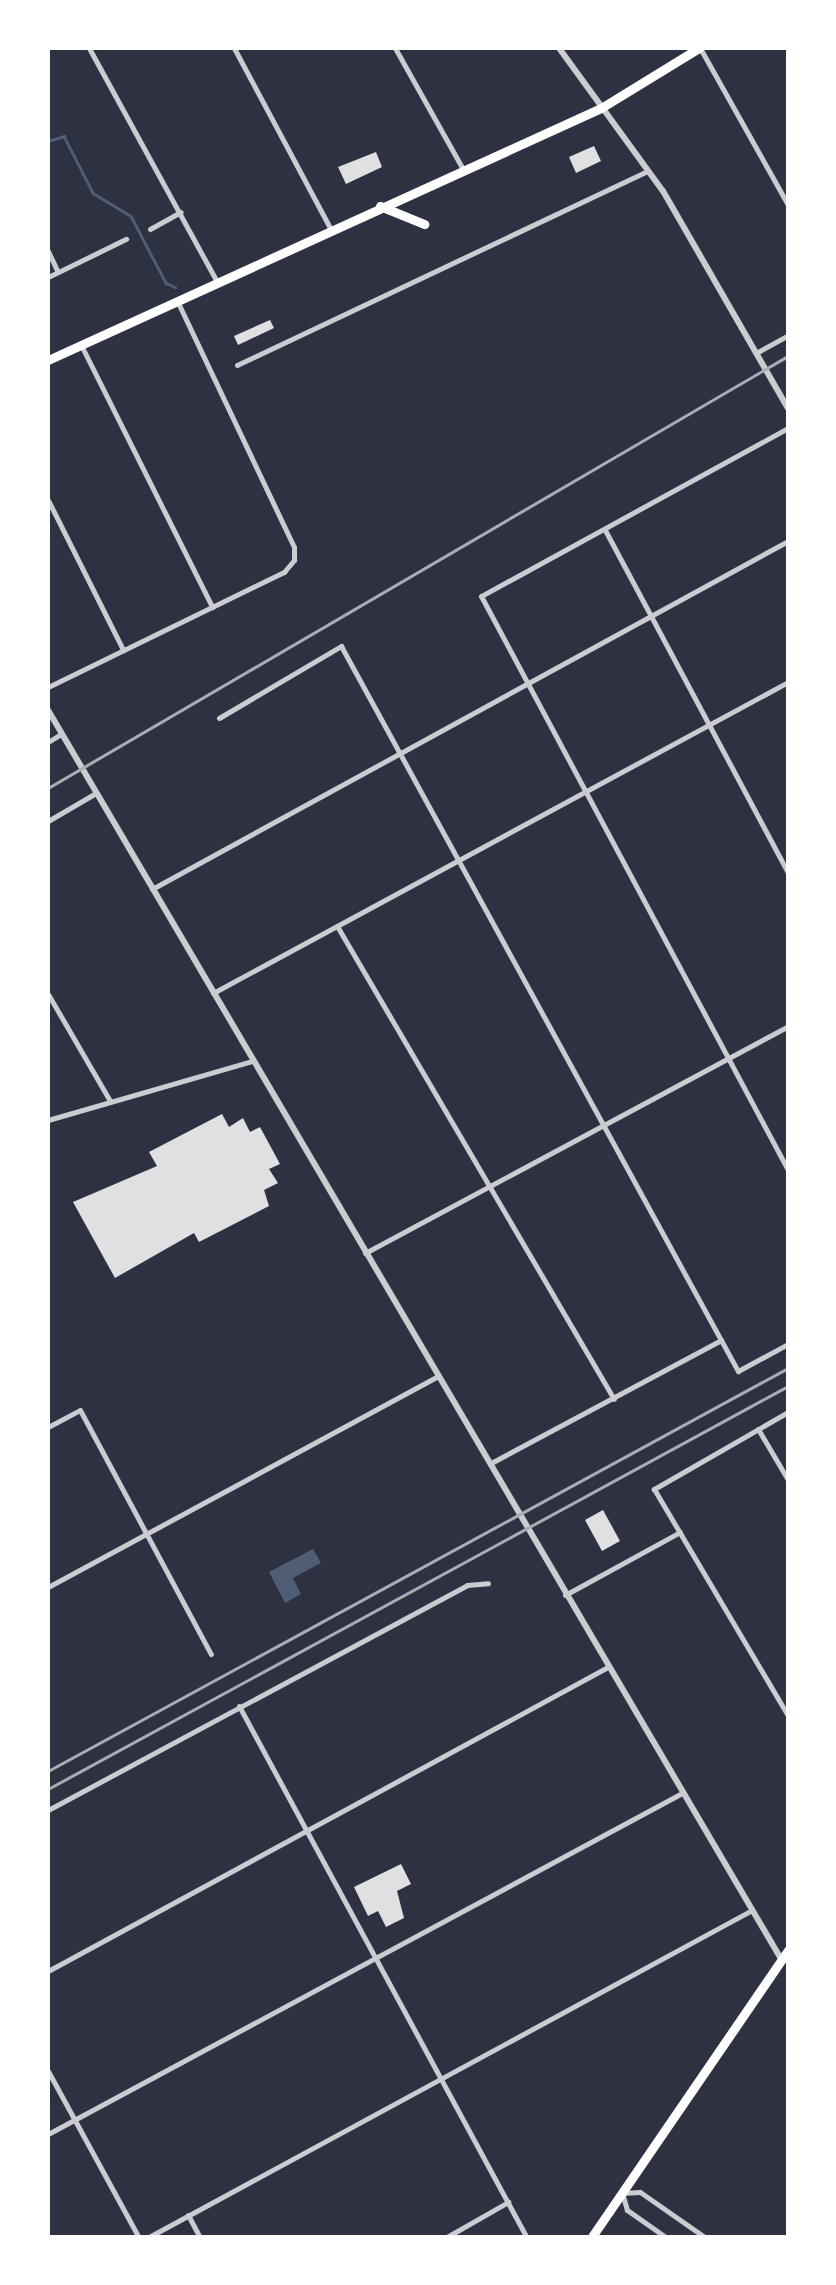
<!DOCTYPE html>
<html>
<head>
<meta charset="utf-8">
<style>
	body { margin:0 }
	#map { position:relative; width:836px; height:2285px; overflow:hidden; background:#2d3142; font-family:"Exo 2",sans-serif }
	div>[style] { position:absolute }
	.water>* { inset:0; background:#4f5d75 }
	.stream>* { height:2.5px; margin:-1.25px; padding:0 1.25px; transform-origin:1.25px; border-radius:1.25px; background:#4f5d75 }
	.building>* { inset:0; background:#e0e0e3 }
	.minor>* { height:5px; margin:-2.5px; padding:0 2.5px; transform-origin:2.5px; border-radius:2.5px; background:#caccd0 }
	.tertiary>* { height:6px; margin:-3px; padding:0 3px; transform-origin:3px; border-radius:3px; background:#caccd0 }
	.primary>* { height:9px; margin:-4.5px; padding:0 4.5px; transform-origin:4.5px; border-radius:4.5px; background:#fff }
	.rail>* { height:2.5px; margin:-1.25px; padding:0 1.25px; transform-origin:1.25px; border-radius:1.25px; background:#abadb3 }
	span { translate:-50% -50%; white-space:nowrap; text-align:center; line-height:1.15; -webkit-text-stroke:8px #fff; paint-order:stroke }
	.frame { position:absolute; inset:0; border:50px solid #fff; pointer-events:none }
</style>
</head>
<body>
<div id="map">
	<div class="water">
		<i style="clip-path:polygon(313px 1549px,321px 1563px,293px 1578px,301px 1594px,285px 1603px,269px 1572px)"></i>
	</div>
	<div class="stream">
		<i style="left:672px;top:48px;width:1px"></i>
		<i style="left:48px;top:141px;width:17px;rotate:-17deg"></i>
		<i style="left:64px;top:136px;width:64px;rotate:63deg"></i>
		<i style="left:93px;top:193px;width:44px;rotate:31.2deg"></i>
		<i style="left:131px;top:216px;width:76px;rotate:62.4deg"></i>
		<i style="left:166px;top:283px;width:10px;rotate:24deg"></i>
	</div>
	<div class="building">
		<i style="clip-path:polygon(594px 146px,601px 161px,576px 173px,569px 157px)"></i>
		<i style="clip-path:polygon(376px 152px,382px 167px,346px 184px,338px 167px)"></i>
		<i style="clip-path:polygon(270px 320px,274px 328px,238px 345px,234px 336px)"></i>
		<i style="clip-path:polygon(222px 1114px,229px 1127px,243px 1118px,250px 1132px,260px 1127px,280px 1164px,269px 1169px,278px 1183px,264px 1190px,269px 1206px,199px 1242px,194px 1233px,115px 1278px,73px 1202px,157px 1166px,149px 1152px)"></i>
		<i style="clip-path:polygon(603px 1510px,620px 1541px,602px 1551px,585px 1520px)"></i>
		<i style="clip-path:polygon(401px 1864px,411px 1884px,397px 1891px,404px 1918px,386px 1927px,378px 1911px,368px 1916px,354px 1887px)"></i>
	</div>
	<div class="minor">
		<i style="left:89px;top:48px;width:264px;rotate:61.3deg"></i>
		<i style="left:234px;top:48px;width:204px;rotate:61.9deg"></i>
		<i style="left:395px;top:48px;width:139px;rotate:60.7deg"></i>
		<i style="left:700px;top:48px;width:180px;rotate:60.7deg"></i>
		<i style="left:150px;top:229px;width:35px;rotate:-29deg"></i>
		<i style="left:48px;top:251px;width:23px;rotate:65deg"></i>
		<i style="left:48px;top:277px;width:87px;rotate:-26deg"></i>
		<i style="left:82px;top:347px;width:291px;rotate:63.4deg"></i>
		<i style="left:756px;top:353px;width:37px;rotate:-29deg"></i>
		<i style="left:237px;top:365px;width:454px;rotate:-25.3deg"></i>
		<i style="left:788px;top:428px;width:350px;rotate:151.3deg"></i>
		<i style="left:481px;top:596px;width:651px;rotate:61.86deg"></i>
		<i style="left:48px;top:500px;width:168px;rotate:63.4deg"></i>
		<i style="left:605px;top:530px;width:389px;rotate:61.9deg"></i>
		<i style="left:48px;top:687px;width:263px;rotate:-26deg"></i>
		<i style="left:284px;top:572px;width:16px;rotate:-50deg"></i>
		<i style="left:294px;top:560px;width:13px;rotate:-90deg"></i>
		<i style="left:294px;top:547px;width:272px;rotate:-115.4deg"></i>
		<i style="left:219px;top:718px;width:142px;rotate:-30.5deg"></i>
		<i style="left:341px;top:646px;width:827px;rotate:61.3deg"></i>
		<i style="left:738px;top:1371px;width:57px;rotate:-28.4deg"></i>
		<i style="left:48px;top:742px;width:15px;rotate:-32deg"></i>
		<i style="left:48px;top:821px;width:56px;rotate:-30.3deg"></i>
		<i style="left:152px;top:889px;width:725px;rotate:-28.69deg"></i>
		<i style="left:337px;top:926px;width:548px;rotate:59.65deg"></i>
		<i style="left:213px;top:993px;width:654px;rotate:-28.41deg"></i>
		<i style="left:48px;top:994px;width:124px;rotate:59.9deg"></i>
		<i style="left:48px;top:1120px;width:212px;rotate:-16.1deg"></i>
		<i style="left:365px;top:1253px;width:480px;rotate:-28.2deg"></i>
		<i style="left:788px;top:1412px;width:155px;rotate:150.1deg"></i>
		<i style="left:654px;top:1489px;width:264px;rotate:59.4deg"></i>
		<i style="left:48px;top:1427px;width:36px;rotate:-28deg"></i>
		<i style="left:80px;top:1410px;width:277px;rotate:61.8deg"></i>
		<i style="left:758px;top:1429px;width:59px;rotate:59.5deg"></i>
		<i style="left:491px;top:1463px;width:261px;rotate:-28.1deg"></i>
		<i style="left:48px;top:1587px;width:442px;rotate:-28.4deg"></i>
		<i style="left:565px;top:1595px;width:131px;rotate:-28.7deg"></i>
		<i style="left:239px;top:1706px;width:605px;rotate:61.57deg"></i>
		<i style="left:48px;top:1810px;width:476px;rotate:-28.2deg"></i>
		<i style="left:467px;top:1585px;width:21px;rotate:-5deg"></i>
		<i style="left:48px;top:1971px;width:637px;rotate:-28.5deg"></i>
		<i style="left:48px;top:2071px;width:190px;rotate:61.4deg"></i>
		<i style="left:48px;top:2134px;width:720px;rotate:-28.27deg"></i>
		<i style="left:188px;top:2215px;width:26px;rotate:62deg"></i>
		<i style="left:147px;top:2238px;width:688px;rotate:-28.46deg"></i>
		<i style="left:445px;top:2238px;width:73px;rotate:-29.7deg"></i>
		<i style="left:667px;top:2238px;width:49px;rotate:-145deg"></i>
		<i style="left:627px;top:2210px;width:18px;rotate:-106deg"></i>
		<i style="left:622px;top:2193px;width:18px;rotate:-3deg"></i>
		<i style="left:640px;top:2192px;width:80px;rotate:34.9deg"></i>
	</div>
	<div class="tertiary">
		<i style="left:559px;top:48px;width:177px;rotate:54deg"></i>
		<i style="left:663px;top:191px;width:250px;rotate:60.1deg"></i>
		<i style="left:48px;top:710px;width:1448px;rotate:59.59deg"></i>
	</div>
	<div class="primary">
		<i style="left:380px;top:206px;width:48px;rotate:22.2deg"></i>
		<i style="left:48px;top:360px;width:608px;rotate:-24.5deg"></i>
		<i style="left:601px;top:108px;width:115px;rotate:-31.5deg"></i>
		<i style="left:591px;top:2238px;width:349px;rotate:-55.6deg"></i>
	</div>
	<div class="rail">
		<i style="left:48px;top:788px;width:857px;rotate:-30.28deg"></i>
		<i style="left:48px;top:1771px;width:843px;rotate:-28.57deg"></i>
		<i style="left:48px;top:1789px;width:843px;rotate:-28.57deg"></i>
	</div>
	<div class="frame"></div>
</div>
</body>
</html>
